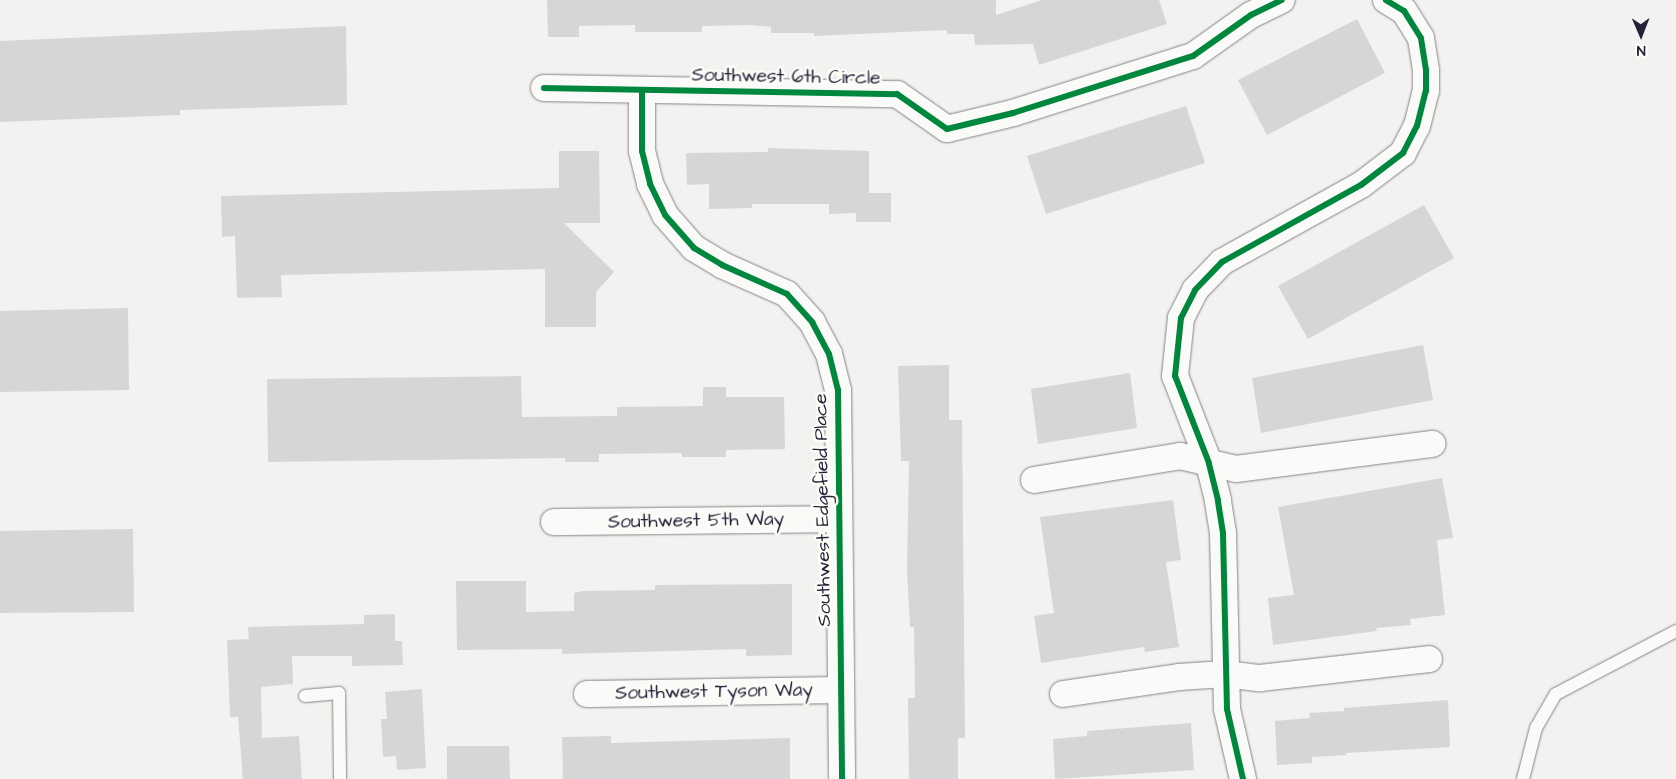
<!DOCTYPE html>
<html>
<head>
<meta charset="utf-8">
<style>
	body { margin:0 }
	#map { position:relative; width:1676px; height:779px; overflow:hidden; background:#f3f2f0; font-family:"Architects Daughter",sans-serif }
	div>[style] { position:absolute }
	.building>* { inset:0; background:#d7d6d6 }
	.roads { filter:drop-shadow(0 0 1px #848488) drop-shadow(0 0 1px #848488) }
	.lane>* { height:12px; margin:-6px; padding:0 6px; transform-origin:6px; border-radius:6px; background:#fafaf8 }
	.street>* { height:26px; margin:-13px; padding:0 13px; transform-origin:13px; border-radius:13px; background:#fafaf8 }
	.cycleway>* { height:6px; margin:-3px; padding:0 3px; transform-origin:3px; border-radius:3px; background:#00873e }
	span { translate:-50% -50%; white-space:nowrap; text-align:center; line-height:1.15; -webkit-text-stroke:5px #fdfcf7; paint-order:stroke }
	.street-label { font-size:19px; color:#22223b }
	.north { position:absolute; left:1616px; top:10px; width:50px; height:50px; -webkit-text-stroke:4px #fdfcf7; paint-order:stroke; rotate:179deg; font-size:14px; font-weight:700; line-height:20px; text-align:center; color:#22223b }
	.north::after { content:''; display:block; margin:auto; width:18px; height:22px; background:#22223b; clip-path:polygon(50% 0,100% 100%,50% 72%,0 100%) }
</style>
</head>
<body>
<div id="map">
	<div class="building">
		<i style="clip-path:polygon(547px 0,996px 0,996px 15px,1042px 0,1159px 0,1167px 24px,1039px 65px,1033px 44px,975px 45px,974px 34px,947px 34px,947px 30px,814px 36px,814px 33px,771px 33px,771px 27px,751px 25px,702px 26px,702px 32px,635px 32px,635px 25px,579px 26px,579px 37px,548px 37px)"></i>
		<i style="clip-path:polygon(1357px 19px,1385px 73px,1267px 135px,1238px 80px)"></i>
		<i style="clip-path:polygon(346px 26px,347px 105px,180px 110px,180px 115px,0 122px,0 41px)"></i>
		<i style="clip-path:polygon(1186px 106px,1205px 163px,1046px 214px,1027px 156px)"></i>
		<i style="clip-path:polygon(768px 148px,869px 151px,869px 193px,891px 193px,891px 222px,856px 222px,856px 213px,829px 214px,829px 204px,752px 204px,752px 208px,709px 209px,709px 184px,687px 185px,686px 153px,768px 152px)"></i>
		<i style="clip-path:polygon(559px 151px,599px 151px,600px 223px,564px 223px,614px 272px,596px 292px,596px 327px,545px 327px,545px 269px,281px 275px,282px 297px,237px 298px,235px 236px,222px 237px,221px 196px,559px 188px)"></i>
		<i style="clip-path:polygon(1424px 205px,1454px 258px,1308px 339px,1278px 286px)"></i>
		<i style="clip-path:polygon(128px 308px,129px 390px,0 392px,0 311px)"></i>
		<i style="clip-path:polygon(1423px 345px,1433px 400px,1261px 433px,1252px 378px)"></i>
		<i style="clip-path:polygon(949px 365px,949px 420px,962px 420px,965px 738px,958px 738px,958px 779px,909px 779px,908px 698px,915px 698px,914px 627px,910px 627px,907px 571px,909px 461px,901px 461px,898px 366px)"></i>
		<i style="clip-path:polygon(1130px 373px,1137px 428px,1038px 444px,1031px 389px)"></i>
		<i style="clip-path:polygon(521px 376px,522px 417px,617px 416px,617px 407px,703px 406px,703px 387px,726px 387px,726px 397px,784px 397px,785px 449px,726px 450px,726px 457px,682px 457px,682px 453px,599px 454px,599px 462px,565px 462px,565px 458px,268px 462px,267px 379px)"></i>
		<i style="clip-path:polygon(1442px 478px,1453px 538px,1437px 540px,1445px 615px,1410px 619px,1411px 625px,1376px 628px,1377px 631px,1273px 645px,1268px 598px,1294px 595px,1278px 507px)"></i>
		<i style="clip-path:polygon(1173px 500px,1181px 560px,1166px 562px,1179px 647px,1145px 652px,1144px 647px,1041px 663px,1034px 616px,1054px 613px,1040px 517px)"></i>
		<i style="clip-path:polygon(133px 529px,134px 612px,0 613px,0 531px)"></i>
		<i style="clip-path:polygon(456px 581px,526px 581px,526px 612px,574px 611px,574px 593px,583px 591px,655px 590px,655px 585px,792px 584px,792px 655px,746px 656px,746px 649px,562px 654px,562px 649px,457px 650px)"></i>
		<i style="clip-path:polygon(395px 614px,395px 641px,402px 641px,403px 665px,352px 666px,352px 656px,292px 656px,293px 684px,261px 687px,262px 738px,299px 736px,302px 779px,243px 779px,238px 717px,230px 717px,227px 640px,249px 639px,248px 627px,364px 624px,364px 615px)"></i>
		<i style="clip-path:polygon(422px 689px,426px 768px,397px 770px,396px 756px,383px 757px,381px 719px,387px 719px,385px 692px)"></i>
		<i style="clip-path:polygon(1448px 700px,1450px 747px,1346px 753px,1346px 755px,1312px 757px,1312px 763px,1277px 765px,1275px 721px,1310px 718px,1309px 713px,1344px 711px,1344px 708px)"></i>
		<i style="clip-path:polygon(1191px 723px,1194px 770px,1055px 779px,1053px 739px,1087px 736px,1087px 731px)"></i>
		<i style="clip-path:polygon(611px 736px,611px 743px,790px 738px,790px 779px,563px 779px,562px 737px)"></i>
		<i style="clip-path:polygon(447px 746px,509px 746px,510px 779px,447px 779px)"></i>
	</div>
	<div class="roads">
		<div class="lane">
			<i style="left:305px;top:696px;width:34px;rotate:-5deg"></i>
			<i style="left:339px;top:693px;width:86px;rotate:89.3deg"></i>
			<i style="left:1523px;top:779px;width:53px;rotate:-75.7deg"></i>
			<i style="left:1536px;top:728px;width:39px;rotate:-60deg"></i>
			<i style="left:1556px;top:694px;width:136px;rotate:-27.7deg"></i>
		</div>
		<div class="street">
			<i style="left:544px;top:88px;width:353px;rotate:1deg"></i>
			<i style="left:897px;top:94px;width:61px;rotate:35deg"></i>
			<i style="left:947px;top:129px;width:68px;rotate:-13.6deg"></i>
			<i style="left:1013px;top:113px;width:189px;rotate:-17.6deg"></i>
			<i style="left:1193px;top:56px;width:71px;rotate:-35.3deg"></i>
			<i style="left:1251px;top:15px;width:34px;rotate:-26deg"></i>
			<i style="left:642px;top:90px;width:61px;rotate:90deg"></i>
			<i style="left:642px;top:151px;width:34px;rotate:76deg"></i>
			<i style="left:650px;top:184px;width:34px;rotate:64deg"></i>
			<i style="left:665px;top:215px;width:44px;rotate:48.7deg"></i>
			<i style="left:694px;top:248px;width:33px;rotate:31deg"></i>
			<i style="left:722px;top:265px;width:71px;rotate:24deg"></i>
			<i style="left:787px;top:294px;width:38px;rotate:48deg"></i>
			<i style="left:812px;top:322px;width:36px;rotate:62deg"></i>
			<i style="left:829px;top:354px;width:37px;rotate:76deg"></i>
			<i style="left:838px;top:390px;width:389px;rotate:89.4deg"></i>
			<i style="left:1034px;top:480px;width:148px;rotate:-9.3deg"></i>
			<i style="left:1180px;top:456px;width:57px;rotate:13.1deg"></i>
			<i style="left:1236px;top:469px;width:198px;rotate:-7.3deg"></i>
			<i style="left:554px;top:522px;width:284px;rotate:-0.6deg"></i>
			<i style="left:587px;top:694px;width:254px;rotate:-0.9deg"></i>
			<i style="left:1063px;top:694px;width:117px;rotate:-8.3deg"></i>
			<i style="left:1179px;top:677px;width:46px;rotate:-3.7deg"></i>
			<i style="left:1225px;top:674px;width:35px;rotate:7deg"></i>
			<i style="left:1260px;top:678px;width:170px;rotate:-6.4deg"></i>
			<i style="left:1243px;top:779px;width:72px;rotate:-102.9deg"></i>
			<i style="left:1227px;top:709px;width:176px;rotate:-91.3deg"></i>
			<i style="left:1223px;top:533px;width:33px;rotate:-99deg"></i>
			<i style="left:1218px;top:500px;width:38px;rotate:-104deg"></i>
			<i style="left:1209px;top:463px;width:93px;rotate:-111.3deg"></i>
			<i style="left:1175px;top:376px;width:58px;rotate:-84.1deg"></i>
			<i style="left:1181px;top:318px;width:31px;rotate:-63deg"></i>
			<i style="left:1195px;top:290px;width:39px;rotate:-46deg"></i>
			<i style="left:1222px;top:262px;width:159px;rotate:-29deg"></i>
			<i style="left:1361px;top:185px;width:53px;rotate:-37.3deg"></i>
			<i style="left:1403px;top:153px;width:30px;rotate:-63deg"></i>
			<i style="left:1417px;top:126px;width:36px;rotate:-76deg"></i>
			<i style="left:1426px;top:91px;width:21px;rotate:-90deg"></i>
			<i style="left:1426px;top:70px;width:32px;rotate:-99deg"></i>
			<i style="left:1421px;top:38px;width:32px;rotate:-122deg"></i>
			<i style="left:1404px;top:11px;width:21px;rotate:-149deg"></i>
		</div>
	</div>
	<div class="cycleway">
		<i style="left:544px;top:88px;width:353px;rotate:1deg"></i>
		<i style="left:897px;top:94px;width:61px;rotate:35deg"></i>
		<i style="left:947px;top:129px;width:68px;rotate:-13.6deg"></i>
		<i style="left:1013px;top:113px;width:189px;rotate:-17.6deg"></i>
		<i style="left:1193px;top:56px;width:71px;rotate:-35.3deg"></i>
		<i style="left:1251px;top:15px;width:34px;rotate:-26deg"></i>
		<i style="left:642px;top:90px;width:61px;rotate:90deg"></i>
		<i style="left:642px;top:151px;width:34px;rotate:76deg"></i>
		<i style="left:650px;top:184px;width:34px;rotate:64deg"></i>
		<i style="left:665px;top:215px;width:44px;rotate:48.7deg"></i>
		<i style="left:694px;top:248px;width:33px;rotate:31deg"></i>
		<i style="left:722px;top:265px;width:71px;rotate:24deg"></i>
		<i style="left:787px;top:294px;width:38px;rotate:48deg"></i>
		<i style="left:812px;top:322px;width:36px;rotate:62deg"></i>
		<i style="left:829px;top:354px;width:37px;rotate:76deg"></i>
		<i style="left:838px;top:390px;width:389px;rotate:89.4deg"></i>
		<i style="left:1243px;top:779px;width:72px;rotate:-102.9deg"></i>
		<i style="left:1227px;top:709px;width:176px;rotate:-91.3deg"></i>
		<i style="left:1223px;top:533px;width:33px;rotate:-99deg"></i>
		<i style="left:1218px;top:500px;width:38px;rotate:-104deg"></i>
		<i style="left:1209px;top:463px;width:93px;rotate:-111.3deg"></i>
		<i style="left:1175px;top:376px;width:58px;rotate:-84.1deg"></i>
		<i style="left:1181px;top:318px;width:31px;rotate:-63deg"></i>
		<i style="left:1195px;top:290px;width:39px;rotate:-46deg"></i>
		<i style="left:1222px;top:262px;width:159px;rotate:-29deg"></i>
		<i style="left:1361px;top:185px;width:53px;rotate:-37.3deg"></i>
		<i style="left:1403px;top:153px;width:30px;rotate:-63deg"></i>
		<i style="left:1417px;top:126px;width:36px;rotate:-76deg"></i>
		<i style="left:1426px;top:91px;width:21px;rotate:-90deg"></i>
		<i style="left:1426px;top:70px;width:32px;rotate:-99deg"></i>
		<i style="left:1421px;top:38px;width:32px;rotate:-122deg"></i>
		<i style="left:1404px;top:11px;width:21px;rotate:-149deg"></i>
	</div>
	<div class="street-label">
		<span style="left:786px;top:77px;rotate:1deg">Southwest 6th Circle</span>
		<span style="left:823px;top:510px;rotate:-91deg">Southwest Edgefield Place</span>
		<span style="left:696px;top:521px;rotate:-1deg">Southwest 5th Way</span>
		<span style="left:714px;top:692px;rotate:-1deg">Southwest Tyson Way</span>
	</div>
	<div class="north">N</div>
</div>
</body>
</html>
